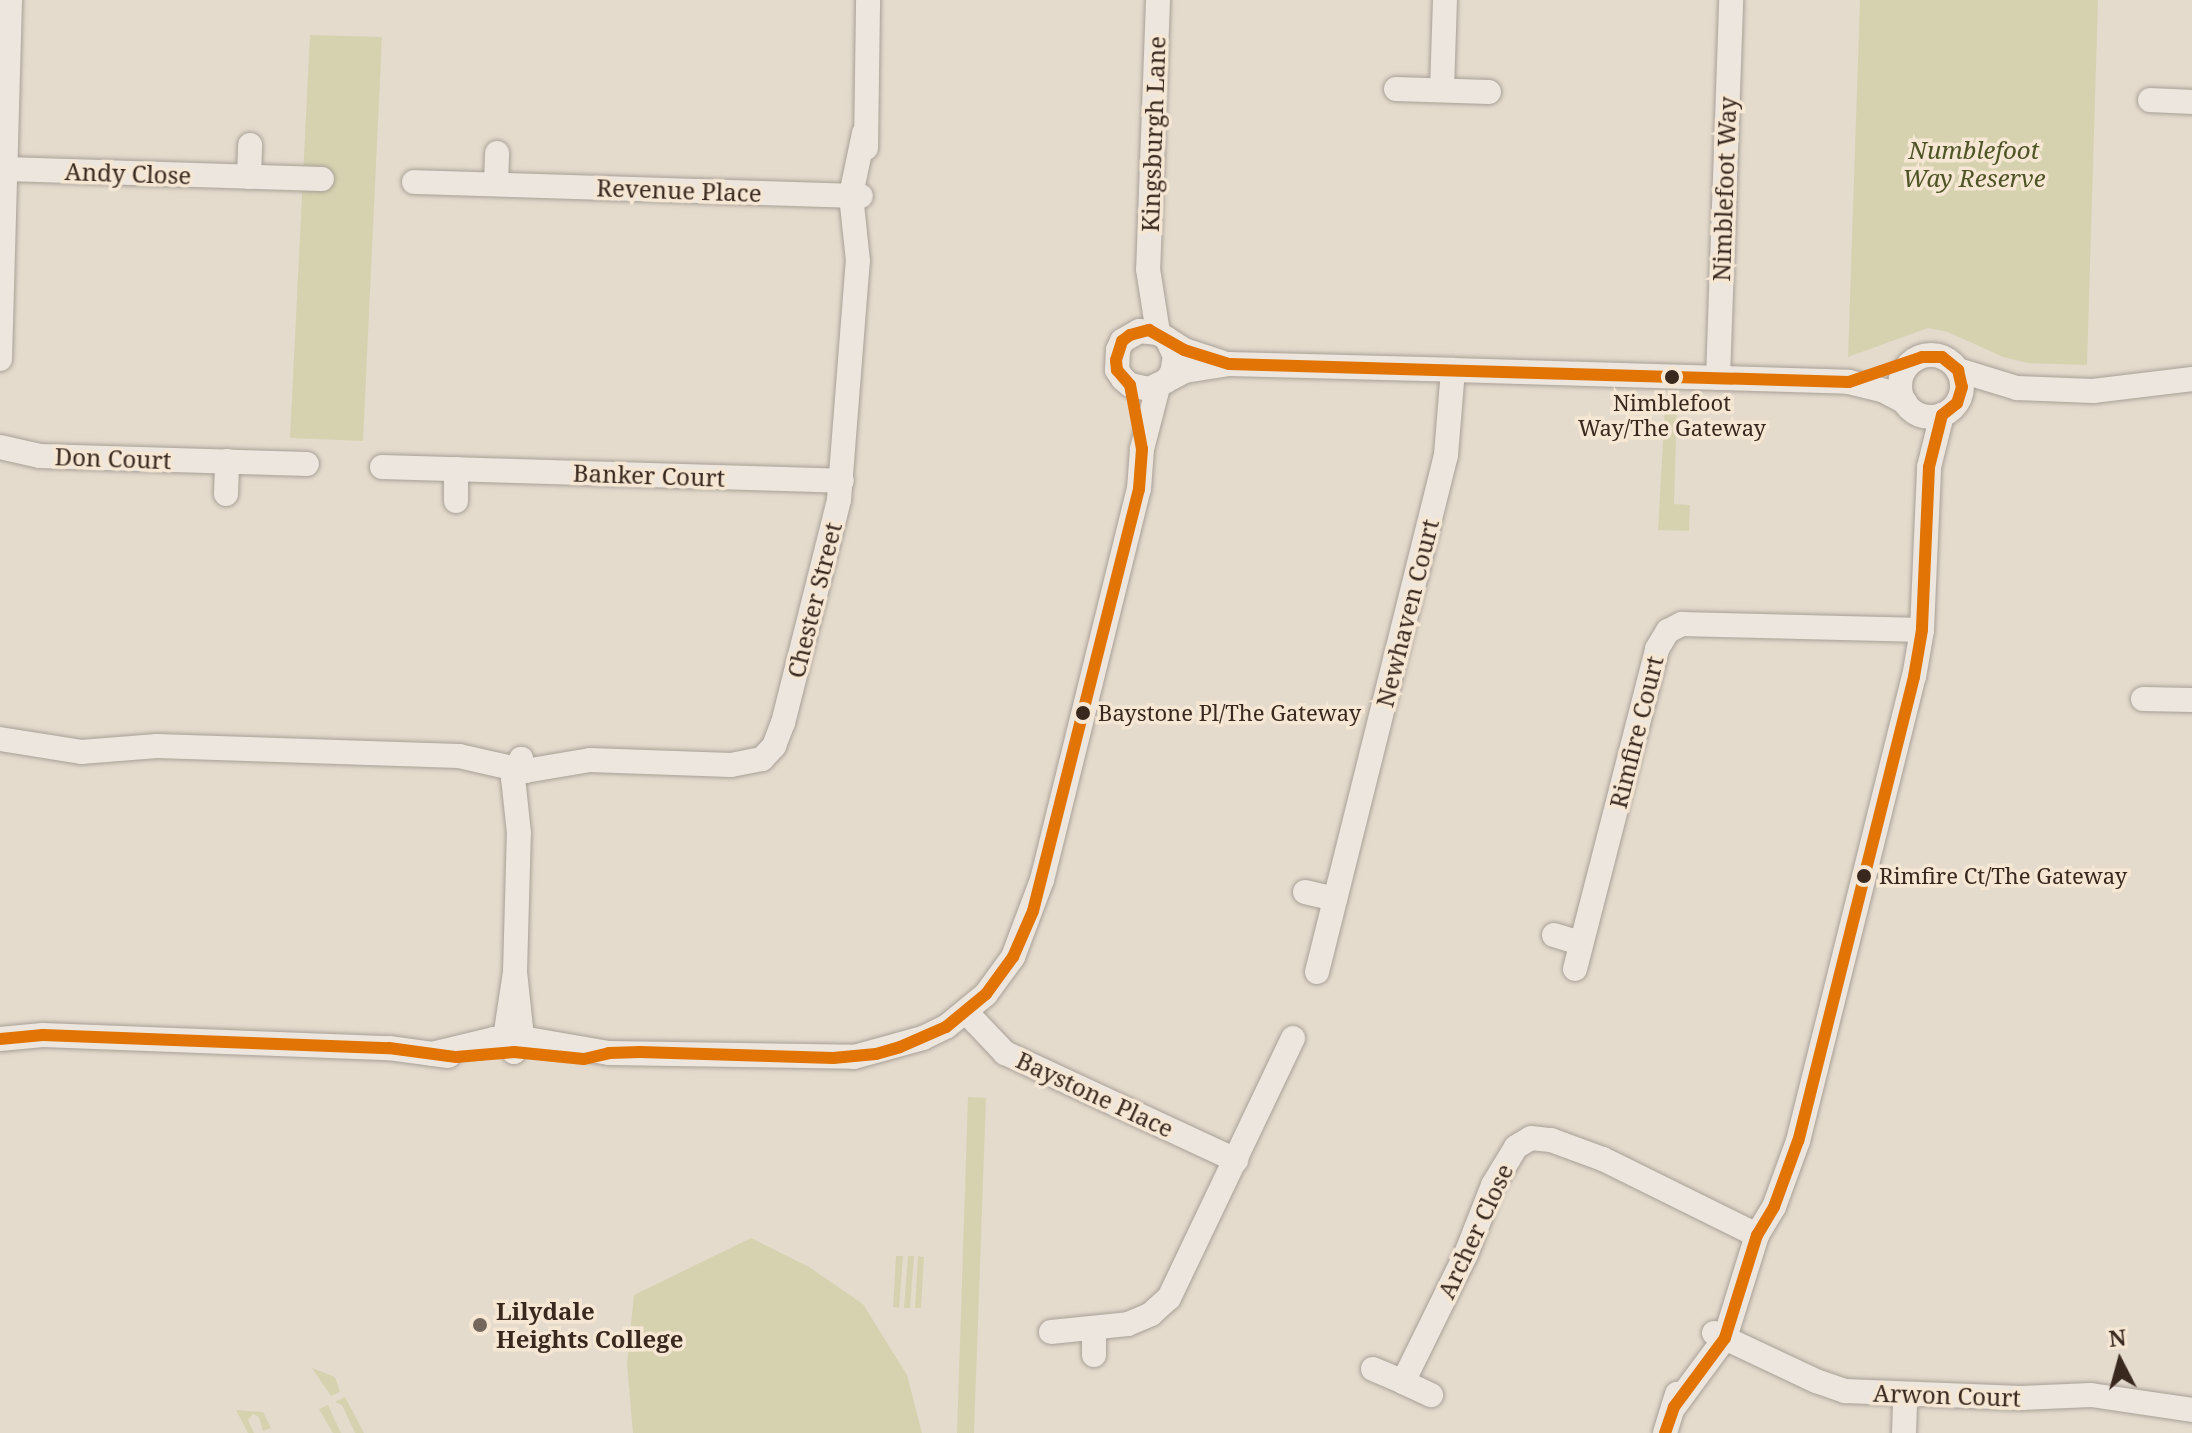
<!DOCTYPE html>
<html>
<head>
<meta charset="utf-8">
<style>
	body { margin:0 }
	#map { position:relative; width:2192px; height:1433px; overflow:hidden; background:#e4dbcd; font-family:"Noto Serif",serif }
	div>[style] { position:absolute }
	.green>* { inset:0; background:#d6d2b0 }
	.roads { filter:drop-shadow(0 0 2px #a9a096) drop-shadow(0 0 2px #a9a096) }
	.minor>* { height:24px; margin:-12px; padding:0 12px; transform-origin:12px; border-radius:12px; background:#ece6df }
	.minor>.ring { margin:-12px; padding:0; box-sizing:content-box; background:none; border:24px solid #ece6df; border-radius:50% }
	.bus-1>* { height:12px; margin:-6px; padding:0 6px; transform-origin:6px; border-radius:6px; background:#e17404 }
	.dots>* { width:22px; height:22px; translate:-50% -50%; box-sizing:border-box; border:4px solid #f5e7d3; border-radius:50% }
	span { translate:-50% -50%; white-space:nowrap; text-align:center; line-height:1.15; -webkit-text-stroke:7px #f5e7d3; paint-order:stroke }
	.bus-label { font-size:22px; color:#38281e }
	.left { translate:0 -50%; text-align:left }
	.street-label { font-size:24px; color:#38281e }
	.park-label { font-size:24px; color:#4e5425; font-style:italic }
	.poi-label { font-size:24px; color:#38281e; font-weight:700 }
	.north { position:absolute; left:2080px; top:1321px; width:80px; height:80px; -webkit-text-stroke:6px #f5e7d3; paint-order:stroke; rotate:354deg; font-size:22px; font-weight:700; line-height:32px; text-align:center; color:#38281e }
	.north::after { content:''; display:block; margin:auto; width:28px; height:36px; background:#38281e; clip-path:polygon(50% 0,100% 100%,50% 72%,0 100%) }
</style>
</head>
<body>
<div id="map">
	<div class="green">
		<i style="clip-path:polygon(1860px 0,2098px 0,2087px 365px,2028px 363px,2003px 357px,1948px 332px,1928px 328px,1848px 357px)"></i>
		<i style="clip-path:polygon(310px 35px,382px 37px,363px 441px,290px 438px)"></i>
		<i style="clip-path:polygon(1665px 405px,1677px 405px,1674px 504px,1690px 505px,1689px 531px,1658px 530px)"></i>
		<i style="clip-path:polygon(968px 1097px,986px 1098px,974px 1433px,957px 1433px)"></i>
		<i style="clip-path:polygon(751px 1238px,809px 1267px,863px 1304px,907px 1375px,922px 1433px,633px 1433px,627px 1364px,634px 1295px)"></i>
		<i style="clip-path:polygon(896px 1256px,903px 1256px,899px 1308px,893px 1307px)"></i>
		<i style="clip-path:polygon(908px 1256px,914px 1256px,910px 1308px,904px 1308px)"></i>
		<i style="clip-path:polygon(918px 1256px,924px 1257px,921px 1308px,915px 1308px)"></i>
		<i style="clip-path:polygon(312px 1368px,335px 1377px,340px 1392px,331px 1396px)"></i>
		<i style="clip-path:polygon(345px 1397px,364px 1433px,355px 1433px,342px 1405px,335px 1402px)"></i>
		<i style="clip-path:polygon(328px 1405px,341px 1433px,333px 1433px,319px 1409px)"></i>
		<i style="clip-path:polygon(236px 1410px,263px 1412px,271px 1428px,263px 1431px,259px 1417px,253px 1414px,248px 1420px,254px 1433px,248px 1433px)"></i>
	</div>
	<div class="roads">
		<div class="minor">
			<i style="left:1158px;top:0;width:269px;rotate:92.1deg"></i>
			<i style="left:1148px;top:269px;width:65px;rotate:81.1deg"></i>
			<i style="left:1396px;top:89px;width:93px;rotate:1.8deg"></i>
			<i style="left:1442px;top:90px;width:90px;rotate:-88.1deg"></i>
			<i style="left:2150px;top:100px;width:42px;rotate:2.7deg"></i>
			<i style="left:866px;top:148px;width:148px;rotate:-89.2deg"></i>
			<i style="left:6px;top:169px;width:316px;rotate:1.8deg"></i>
			<i style="left:249px;top:177px;width:32px;rotate:-88deg"></i>
			<i style="left:414px;top:182px;width:447px;rotate:1.8deg"></i>
			<i style="left:496px;top:184px;width:31px;rotate:-88deg"></i>
			<i style="left:1167px;top:339px;width:19px;rotate:65deg"></i>
			<i style="left:1175px;top:356px;width:17px;rotate:100deg"></i>
			<i style="left:1172px;top:373px;width:10px;rotate:127deg"></i>
			<i style="left:1166px;top:381px;width:19px;rotate:155deg"></i>
			<i style="left:1149px;top:389px;width:19px;rotate:-168deg"></i>
			<i style="left:1130px;top:385px;width:9px;rotate:-139deg"></i>
			<i style="left:1123px;top:379px;width:11px;rotate:-124deg"></i>
			<i style="left:1117px;top:370px;width:20px;rotate:-87deg"></i>
			<i style="left:1118px;top:350px;width:10px;rotate:-66deg"></i>
			<i style="left:1122px;top:341px;width:20px;rotate:-30deg"></i>
			<i style="left:1139px;top:331px;width:19px;rotate:6deg"></i>
			<i style="left:1158px;top:333px;width:31px;rotate:33deg"></i>
			<i style="left:1184px;top:350px;width:40px;rotate:18deg"></i>
			<i class="ring" style="left:1900px;top:355px;width:38px;height:38px"></i>
			<i style="left:0;top:359px;width:359px;rotate:-88.4deg"></i>
			<i style="left:1958px;top:370px;width:62px;rotate:17deg"></i>
			<i style="left:2017px;top:388px;width:76px;rotate:2.3deg"></i>
			<i style="left:2093px;top:391px;width:100px;rotate:-6.9deg"></i>
			<i style="left:1718px;top:378px;width:378px;rotate:-88deg"></i>
			<i style="left:1166px;top:381px;width:21px;rotate:-28deg"></i>
			<i style="left:1185px;top:371px;width:45px;rotate:-9deg"></i>
			<i style="left:1229px;top:364px;width:224px;rotate:1.5deg"></i>
			<i style="left:1453px;top:370px;width:396px;rotate:1.7deg"></i>
			<i style="left:1849px;top:382px;width:36px;rotate:14deg"></i>
			<i style="left:1884px;top:391px;width:24px;rotate:28deg"></i>
			<i style="left:0;top:447px;width:41px;rotate:12.7deg"></i>
			<i style="left:40px;top:456px;width:267px;rotate:1.7deg"></i>
			<i style="left:382px;top:467px;width:460px;rotate:1.7deg"></i>
			<i style="left:226px;top:494px;width:33px;rotate:-88deg"></i>
			<i style="left:456px;top:501px;width:32px;rotate:-90deg"></i>
			<i style="left:2143px;top:699px;width:49px;rotate:1.2deg"></i>
			<i style="left:0;top:739px;width:82px;rotate:9.1deg"></i>
			<i style="left:81px;top:752px;width:76px;rotate:-4.5deg"></i>
			<i style="left:157px;top:746px;width:302px;rotate:1.9deg"></i>
			<i style="left:459px;top:756px;width:68px;rotate:12.8deg"></i>
			<i style="left:525px;top:771px;width:66px;rotate:-9.6deg"></i>
			<i style="left:590px;top:760px;width:141px;rotate:2deg"></i>
			<i style="left:731px;top:765px;width:32px;rotate:-11deg"></i>
			<i style="left:762px;top:759px;width:18px;rotate:-47deg"></i>
			<i style="left:774px;top:746px;width:25px;rotate:-69deg"></i>
			<i style="left:783px;top:723px;width:230px;rotate:-75.9deg"></i>
			<i style="left:839px;top:500px;width:240px;rotate:-85.5deg"></i>
			<i style="left:858px;top:261px;width:66px;rotate:-96.1deg"></i>
			<i style="left:851px;top:195px;width:63px;rotate:-78.2deg"></i>
			<i style="left:1305px;top:892px;width:31px;rotate:13deg"></i>
			<i style="left:1554px;top:935px;width:28px;rotate:17deg"></i>
			<i style="left:1575px;top:969px;width:330px;rotate:-75.6deg"></i>
			<i style="left:1657px;top:649px;width:21px;rotate:-59deg"></i>
			<i style="left:1668px;top:631px;width:16px;rotate:-27deg"></i>
			<i style="left:1682px;top:624px;width:240px;rotate:1.4deg"></i>
			<i style="left:515px;top:972px;width:66px;rotate:83.9deg"></i>
			<i style="left:522px;top:1038px;width:16px;rotate:120deg"></i>
			<i style="left:514px;top:1052px;width:17px;rotate:-123deg"></i>
			<i style="left:505px;top:1038px;width:67px;rotate:-81.4deg"></i>
			<i style="left:515px;top:972px;width:139px;rotate:-88.4deg"></i>
			<i style="left:519px;top:833px;width:55px;rotate:-96.2deg"></i>
			<i style="left:513px;top:778px;width:21px;rotate:-67deg"></i>
			<i style="left:1317px;top:972px;width:533px;rotate:-75.99deg"></i>
			<i style="left:1446px;top:455px;width:85px;rotate:-85.3deg"></i>
			<i style="left:966px;top:1012px;width:57px;rotate:46.4deg"></i>
			<i style="left:1005px;top:1053px;width:255px;rotate:24.9deg"></i>
			<i style="left:0;top:1039px;width:43px;rotate:-5.3deg"></i>
			<i style="left:43px;top:1035px;width:346px;rotate:2.2deg"></i>
			<i style="left:389px;top:1048px;width:60px;rotate:7.7deg"></i>
			<i style="left:432px;top:1054px;width:64px;rotate:-13.6deg"></i>
			<i style="left:494px;top:1039px;width:28px;rotate:-2deg"></i>
			<i style="left:522px;top:1038px;width:88px;rotate:9.8deg"></i>
			<i style="left:609px;top:1053px;width:245px;rotate:0.9deg"></i>
			<i style="left:854px;top:1057px;width:72px;rotate:-15.4deg"></i>
			<i style="left:923px;top:1038px;width:25px;rotate:-26deg"></i>
			<i style="left:946px;top:1027px;width:52px;rotate:-39.5deg"></i>
			<i style="left:986px;top:994px;width:46px;rotate:-53.9deg"></i>
			<i style="left:1013px;top:957px;width:82px;rotate:-69.4deg"></i>
			<i style="left:1042px;top:880px;width:403px;rotate:-76.1deg"></i>
			<i style="left:1139px;top:489px;width:40px;rotate:-85.7deg"></i>
			<i style="left:1142px;top:449px;width:64px;rotate:-75.5deg"></i>
			<i style="left:1094px;top:1328px;width:27px;rotate:90deg"></i>
			<i style="left:1051px;top:1332px;width:77px;rotate:-5.9deg"></i>
			<i style="left:1128px;top:1324px;width:25px;rotate:-23deg"></i>
			<i style="left:1151px;top:1314px;width:24px;rotate:-42deg"></i>
			<i style="left:1169px;top:1298px;width:288px;rotate:-64.5deg"></i>
			<i style="left:1714px;top:1333px;width:113px;rotate:25.2deg"></i>
			<i style="left:1816px;top:1381px;width:31px;rotate:19deg"></i>
			<i style="left:1845px;top:1391px;width:176px;rotate:2.3deg"></i>
			<i style="left:2021px;top:1398px;width:70px;rotate:-2.5deg"></i>
			<i style="left:2091px;top:1395px;width:102px;rotate:8.4deg"></i>
			<i style="left:1373px;top:1369px;width:33px;rotate:23deg"></i>
			<i style="left:1403px;top:1382px;width:143px;rotate:-63.8deg"></i>
			<i style="left:1466px;top:1254px;width:74px;rotate:-68.6deg"></i>
			<i style="left:1493px;top:1185px;width:44px;rotate:-58.8deg"></i>
			<i style="left:1516px;top:1147px;width:17px;rotate:-31deg"></i>
			<i style="left:1531px;top:1138px;width:20px;rotate:6deg"></i>
			<i style="left:1551px;top:1140px;width:55px;rotate:20.1deg"></i>
			<i style="left:1603px;top:1159px;width:172px;rotate:26.3deg"></i>
			<i style="left:1403px;top:1382px;width:31px;rotate:25deg"></i>
			<i style="left:1674px;top:1407px;width:86px;rotate:-53.5deg"></i>
			<i style="left:1725px;top:1338px;width:108px;rotate:-72.7deg"></i>
			<i style="left:1757px;top:1235px;width:33px;rotate:-59deg"></i>
			<i style="left:1774px;top:1207px;width:70px;rotate:-70deg"></i>
			<i style="left:1798px;top:1141px;width:478px;rotate:-76deg"></i>
			<i style="left:1914px;top:677px;width:48px;rotate:-80.3deg"></i>
			<i style="left:1922px;top:630px;width:163px;rotate:-87.5deg"></i>
			<i style="left:1929px;top:467px;width:54px;rotate:-76deg"></i>
			<i style="left:1665px;top:1433px;width:41px;rotate:-72.9deg"></i>
			<i style="left:1904px;top:1433px;width:38px;rotate:-88deg"></i>
		</div>
	</div>
	<div class="bus-1">
		<i style="left:0;top:1039px;width:43px;rotate:-5.3deg"></i>
		<i style="left:43px;top:1035px;width:346px;rotate:2.2deg"></i>
		<i style="left:389px;top:1048px;width:68px;rotate:7.7deg"></i>
		<i style="left:456px;top:1057px;width:58px;rotate:-4.9deg"></i>
		<i style="left:514px;top:1052px;width:70px;rotate:5.7deg"></i>
		<i style="left:584px;top:1059px;width:26px;rotate:-13deg"></i>
		<i style="left:609px;top:1053px;width:31px;rotate:-2deg"></i>
		<i style="left:640px;top:1052px;width:193px;rotate:1.8deg"></i>
		<i style="left:833px;top:1058px;width:43px;rotate:-5.3deg"></i>
		<i style="left:876px;top:1054px;width:25px;rotate:-16deg"></i>
		<i style="left:900px;top:1047px;width:50px;rotate:-23.5deg"></i>
		<i style="left:946px;top:1027px;width:52px;rotate:-39.5deg"></i>
		<i style="left:986px;top:994px;width:46px;rotate:-53.9deg"></i>
		<i style="left:1013px;top:957px;width:50px;rotate:-66.5deg"></i>
		<i style="left:1033px;top:911px;width:435px;rotate:-75.9deg"></i>
		<i style="left:1139px;top:489px;width:40px;rotate:-85.7deg"></i>
		<i style="left:1142px;top:449px;width:65px;rotate:-100.6deg"></i>
		<i style="left:1130px;top:385px;width:20px;rotate:-131deg"></i>
		<i style="left:1117px;top:370px;width:10px;rotate:-96deg"></i>
		<i style="left:1116px;top:360px;width:20px;rotate:-72deg"></i>
		<i style="left:1122px;top:341px;width:10px;rotate:-37deg"></i>
		<i style="left:1130px;top:335px;width:20px;rotate:-15deg"></i>
		<i style="left:1149px;top:330px;width:40px;rotate:29.7deg"></i>
		<i style="left:1184px;top:350px;width:47px;rotate:17.3deg"></i>
		<i style="left:1229px;top:364px;width:620px;rotate:1.66deg"></i>
		<i style="left:1849px;top:382px;width:77px;rotate:-18.9deg"></i>
		<i style="left:1922px;top:357px;width:20px"></i>
		<i style="left:1942px;top:357px;width:21px;rotate:39deg"></i>
		<i style="left:1958px;top:370px;width:17px;rotate:77deg"></i>
		<i style="left:1962px;top:387px;width:17px;rotate:107deg"></i>
		<i style="left:1957px;top:403px;width:19px;rotate:141deg"></i>
		<i style="left:1942px;top:415px;width:54px;rotate:104deg"></i>
		<i style="left:1929px;top:467px;width:163px;rotate:92.5deg"></i>
		<i style="left:1922px;top:630px;width:48px;rotate:99.7deg"></i>
		<i style="left:1914px;top:677px;width:478px;rotate:104deg"></i>
		<i style="left:1798px;top:1141px;width:70px;rotate:110deg"></i>
		<i style="left:1774px;top:1207px;width:33px;rotate:121deg"></i>
		<i style="left:1757px;top:1235px;width:108px;rotate:107.3deg"></i>
		<i style="left:1725px;top:1338px;width:86px;rotate:126.5deg"></i>
		<i style="left:1674px;top:1407px;width:28px;rotate:109deg"></i>
	</div>
	<div class="dots">
		<i style="left:1672px;top:377px;background:#38281e"></i>
		<i style="left:1083px;top:713px;background:#38281e"></i>
		<i style="left:1864px;top:876px;background:#38281e"></i>
		<i style="left:480px;top:1325px;background:#74675b"></i>
	</div>
	<div class="bus-label">
		<span style="left:1672px;top:415px">Nimblefoot<br>Way/The Gateway</span>
		<span class="left" style="left:1098px;top:713px">Baystone Pl/The Gateway</span>
		<span class="left" style="left:1879px;top:876px">Rimfire Ct/The Gateway</span>
	</div>
	<div class="street-label">
		<span style="left:1153px;top:134px;rotate:-88deg">Kingsburgh Lane</span>
		<span style="left:128px;top:173px;rotate:2deg">Andy Close</span>
		<span style="left:1724px;top:189px;rotate:-88deg">Nimblefoot Way</span>
		<span style="left:679px;top:190px;rotate:2deg">Revenue Place</span>
		<span style="left:113px;top:458px;rotate:2deg">Don Court</span>
		<span style="left:649px;top:475px;rotate:2deg">Banker Court</span>
		<span style="left:814px;top:600px;rotate:-76deg">Chester Street</span>
		<span style="left:1407px;top:613px;rotate:-76deg">Newhaven Court</span>
		<span style="left:1636px;top:732px;rotate:-76deg">Rimfire Court</span>
		<span style="left:1095px;top:1094px;rotate:25deg">Baystone Place</span>
		<span style="left:1475px;top:1231px;rotate:-65deg">Archer Close</span>
		<span style="left:1947px;top:1395px;rotate:2deg">Arwon Court</span>
	</div>
	<div class="park-label">
		<span style="left:1974px;top:164px">Numblefoot<br>Way Reserve</span>
	</div>
	<div class="poi-label">
		<span class="left" style="left:496px;top:1325px">Lilydale<br>Heights College</span>
	</div>
	<div class="north">N</div>
</div>
</body>
</html>
